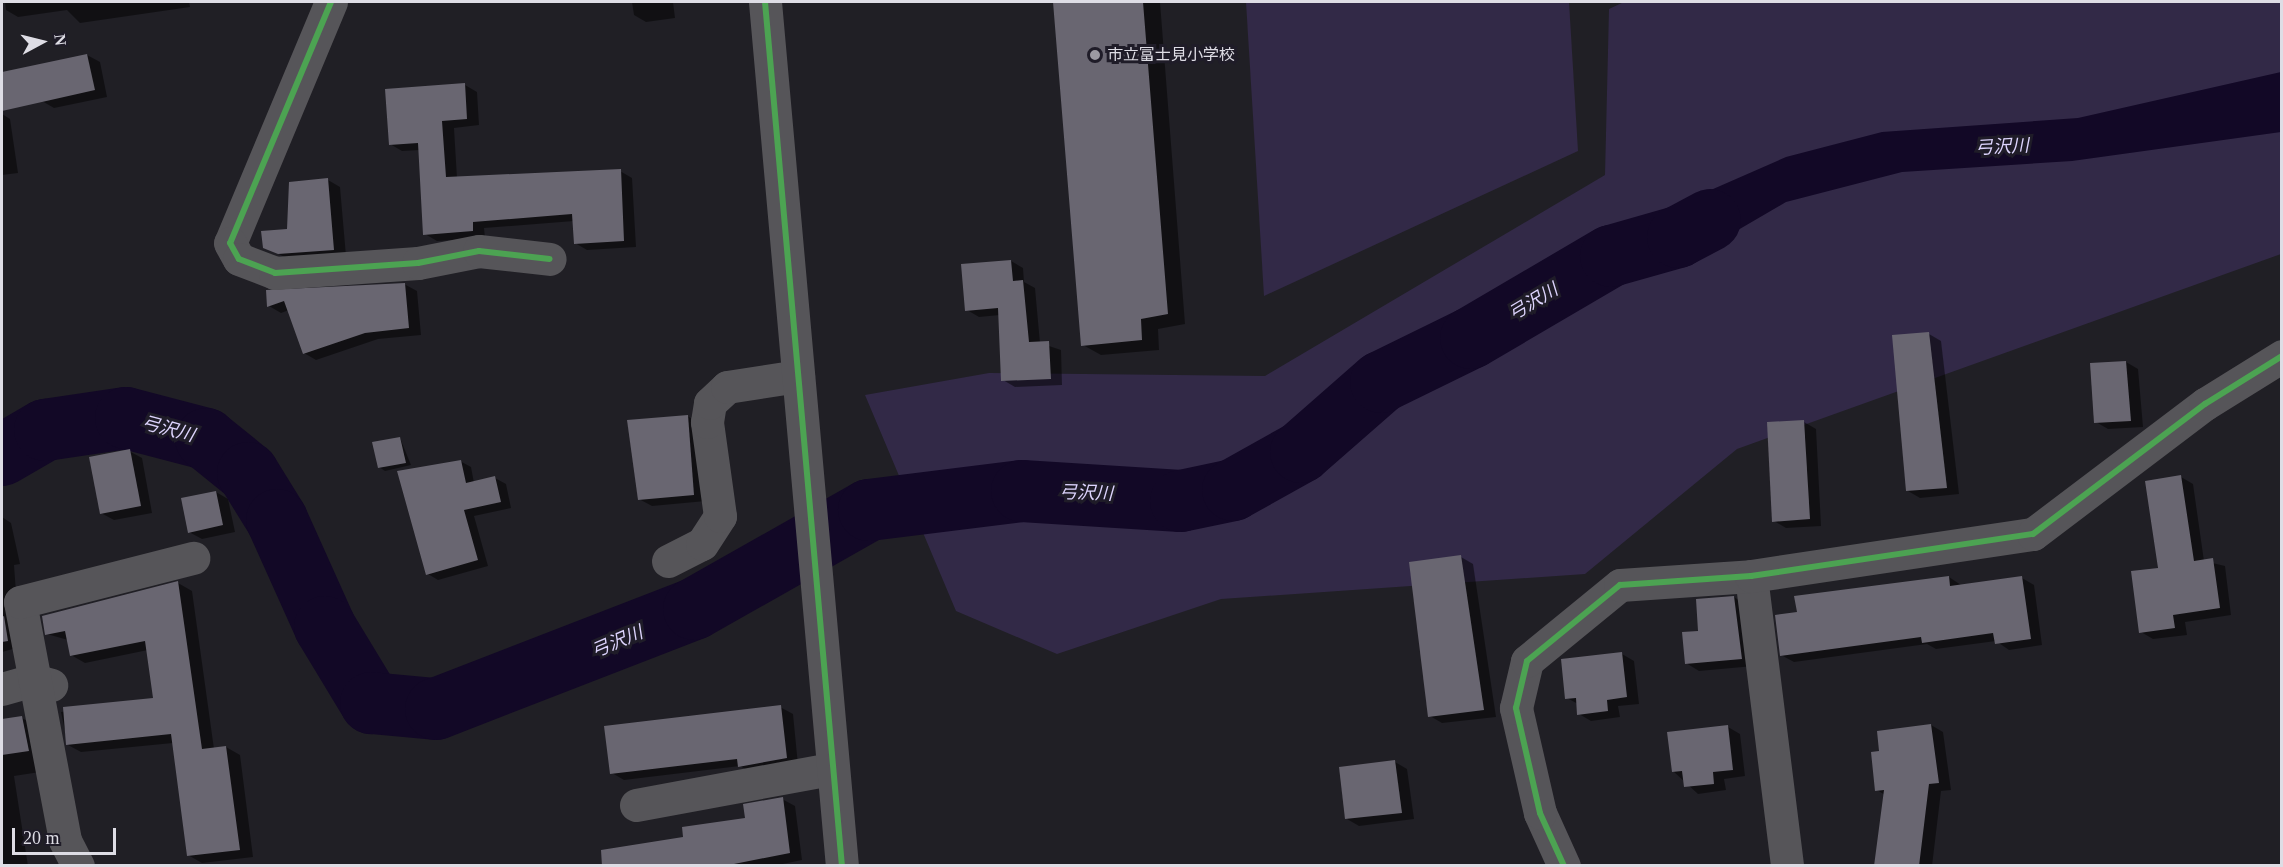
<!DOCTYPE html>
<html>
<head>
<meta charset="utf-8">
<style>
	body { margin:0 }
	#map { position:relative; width:2283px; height:867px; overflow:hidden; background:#201f25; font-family:"Times New Roman","Noto Sans JP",serif }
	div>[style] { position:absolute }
	.green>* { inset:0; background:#322947 }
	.water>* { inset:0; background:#120826 }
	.shadow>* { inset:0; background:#0007 }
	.river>* { height:62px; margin:-31px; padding:0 31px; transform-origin:31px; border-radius:31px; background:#120826 }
	.building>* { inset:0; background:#696671 }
	.street>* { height:33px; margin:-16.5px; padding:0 16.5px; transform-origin:16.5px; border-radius:16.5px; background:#565559 }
	.secondary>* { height:33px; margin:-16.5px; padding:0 16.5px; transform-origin:16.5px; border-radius:16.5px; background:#565559 }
	.cycleway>* { height:6px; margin:-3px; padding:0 3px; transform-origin:3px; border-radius:3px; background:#4ca352 }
	.dots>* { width:16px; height:16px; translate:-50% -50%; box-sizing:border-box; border:3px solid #1f1c28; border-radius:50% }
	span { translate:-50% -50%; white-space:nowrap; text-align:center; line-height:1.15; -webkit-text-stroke:6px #1f1c28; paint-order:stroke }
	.poi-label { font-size:16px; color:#dedde5 }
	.left { translate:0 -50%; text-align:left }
	.water-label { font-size:18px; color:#ddd4fd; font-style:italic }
	.frame { position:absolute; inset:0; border:3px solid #dedde5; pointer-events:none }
	.north { position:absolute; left:12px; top:12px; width:60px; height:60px; -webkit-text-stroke:4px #1f1c28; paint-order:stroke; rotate:83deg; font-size:16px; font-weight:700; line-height:24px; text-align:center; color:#dedde5 }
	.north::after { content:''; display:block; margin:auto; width:21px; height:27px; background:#dedde5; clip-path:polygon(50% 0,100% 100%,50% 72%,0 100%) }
	.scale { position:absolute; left:12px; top:828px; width:104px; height:27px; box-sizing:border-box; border:3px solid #dedde5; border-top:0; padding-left:8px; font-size:18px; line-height:21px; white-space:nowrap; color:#dedde5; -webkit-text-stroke:4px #1f1c28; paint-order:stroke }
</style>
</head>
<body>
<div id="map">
	<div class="green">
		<i style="clip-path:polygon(1246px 2px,1569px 2px,1578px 151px,1264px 296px)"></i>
		<i style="clip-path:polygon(1624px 2px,2281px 2px,2281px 254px,1737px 449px,1585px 574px,1221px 599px,1057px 654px,956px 611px,865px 395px,989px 373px,1265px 376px,1605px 175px,1609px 9px)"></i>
	</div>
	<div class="water">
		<i style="clip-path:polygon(2281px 72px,2281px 132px,2072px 161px,1902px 172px,1786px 202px,1702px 251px,1638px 278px,1624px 228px,1786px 157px,1882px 132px,2078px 118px)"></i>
	</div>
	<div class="shadow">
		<i style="clip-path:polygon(5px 2px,189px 2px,190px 7px,80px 23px,67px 10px,18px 17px,6px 10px)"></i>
		<i style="clip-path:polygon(632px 2px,673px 2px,675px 18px,646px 22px,634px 15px)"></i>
		<i style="clip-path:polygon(1054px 2px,1160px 2px,1185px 324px,1158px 329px,1159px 350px,1101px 355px,1083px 345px)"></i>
		<i style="clip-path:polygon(87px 55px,100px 62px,107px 97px,54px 108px,42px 101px)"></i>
		<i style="clip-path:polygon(465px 85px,477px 92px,479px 125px,454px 128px,457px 178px,620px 171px,632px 178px,636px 247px,587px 250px,575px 243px,574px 221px,484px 228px,485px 238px,437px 241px,425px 234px,420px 150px,402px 151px,390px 144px)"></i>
		<i style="clip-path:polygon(2px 114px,10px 119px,18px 173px,2px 175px)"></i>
		<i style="clip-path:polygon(328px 180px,340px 187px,346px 256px,291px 260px,264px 247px,289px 230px)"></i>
		<i style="clip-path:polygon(1011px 261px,1023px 268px,1024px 282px,1035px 288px,1040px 343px,1061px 350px,1062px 385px,1015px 387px,1003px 380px,1000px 315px,979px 317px,967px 310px)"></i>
		<i style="clip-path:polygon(404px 284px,417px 291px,421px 335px,378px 339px,316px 360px,304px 353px,289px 310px,281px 313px,269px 306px,267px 291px)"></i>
		<i style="clip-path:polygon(1929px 334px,1941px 341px,1959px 494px,1920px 498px,1908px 491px)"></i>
		<i style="clip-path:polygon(2126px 362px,2138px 369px,2143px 427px,2108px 429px,2096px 422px)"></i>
		<i style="clip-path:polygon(687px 416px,700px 423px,706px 501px,652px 506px,639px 499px)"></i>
		<i style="clip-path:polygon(1804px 422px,1816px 429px,1821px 526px,1786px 528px,1774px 521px)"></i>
		<i style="clip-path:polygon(400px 438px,411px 465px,385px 471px,379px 467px)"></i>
		<i style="clip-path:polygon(129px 451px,142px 458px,152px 513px,114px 520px,101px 513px)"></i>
		<i style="clip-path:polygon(460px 461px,471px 467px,474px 483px,495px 478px,506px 484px,511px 508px,474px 516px,488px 566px,438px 580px,428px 574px)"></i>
		<i style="clip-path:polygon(2181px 477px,2193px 484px,2204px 561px,2225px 566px,2231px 615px,2185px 622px,2187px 635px,2153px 639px,2141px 632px)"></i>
		<i style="clip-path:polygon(216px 492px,228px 499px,235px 532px,202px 539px,189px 532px)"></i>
		<i style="clip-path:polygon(2px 517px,11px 523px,20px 564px,14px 565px,20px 647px,2px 652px)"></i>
		<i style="clip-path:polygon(1461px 557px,1473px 564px,1496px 717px,1442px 723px,1430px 716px)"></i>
		<i style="clip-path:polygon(1949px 577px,1961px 585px,2022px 578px,2034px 585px,2042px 645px,2009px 650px,1996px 641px,1936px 649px,1927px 644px,1794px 662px,1781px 655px,1798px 613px)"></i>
		<i style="clip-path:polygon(178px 583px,192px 591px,214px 749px,226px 747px,240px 755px,253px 857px,202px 863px,188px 855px,173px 743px,81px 752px,68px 745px,61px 712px,155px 699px,148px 650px,85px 663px,71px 655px,68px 640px,47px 634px)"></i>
		<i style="clip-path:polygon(1734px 597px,1746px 605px,1754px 666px,1699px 671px,1686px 663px,1700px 632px)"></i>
		<i style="clip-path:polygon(1622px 654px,1634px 661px,1639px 704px,1618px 706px,1620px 717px,1591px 721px,1579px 714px,1578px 704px,1567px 698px)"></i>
		<i style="clip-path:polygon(780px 707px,793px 714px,798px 765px,752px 773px,740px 766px,624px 780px,612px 773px)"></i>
		<i style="clip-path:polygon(22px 718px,36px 726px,40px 772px,14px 776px,28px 866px,2px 866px,2px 721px)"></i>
		<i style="clip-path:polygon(1931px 725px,1943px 732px,1951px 790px,1941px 791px,1932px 866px,1875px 866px,1885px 795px,1877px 790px)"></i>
		<i style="clip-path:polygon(1728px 727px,1740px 734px,1745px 776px,1724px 779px,1726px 790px,1698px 794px,1673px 771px)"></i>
		<i style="clip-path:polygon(1395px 762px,1407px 769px,1414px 819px,1359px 826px,1347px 819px)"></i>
		<i style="clip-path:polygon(782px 799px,795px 806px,802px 860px,773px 866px,616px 866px,746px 819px)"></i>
	</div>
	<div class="river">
		<i style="left:2px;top:455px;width:50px;rotate:-30.2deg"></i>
		<i style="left:45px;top:430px;width:82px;rotate:-8.4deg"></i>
		<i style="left:126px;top:418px;width:83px;rotate:14.7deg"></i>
		<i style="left:206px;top:439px;width:54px;rotate:39deg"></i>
		<i style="left:248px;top:473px;width:55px;rotate:58.3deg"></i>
		<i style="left:277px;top:520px;width:117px;rotate:65.8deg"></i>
		<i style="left:325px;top:627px;width:89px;rotate:58.8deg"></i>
		<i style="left:371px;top:703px;width:65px;rotate:5.3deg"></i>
		<i style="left:436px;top:709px;width:277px;rotate:-21.2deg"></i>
		<i style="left:694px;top:609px;width:201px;rotate:-29.5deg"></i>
		<i style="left:869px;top:510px;width:154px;rotate:-7.1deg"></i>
		<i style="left:1022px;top:491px;width:159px;rotate:3.6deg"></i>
		<i style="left:1181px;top:501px;width:53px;rotate:-11.9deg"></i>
		<i style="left:1233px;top:490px;width:78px;rotate:-29.2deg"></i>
		<i style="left:1301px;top:452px;width:106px;rotate:-41.2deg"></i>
		<i style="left:1381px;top:382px;width:100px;rotate:-26.1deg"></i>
		<i style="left:1471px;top:338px;width:162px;rotate:-30.4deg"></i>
		<i style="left:1611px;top:256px;width:70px;rotate:-15.8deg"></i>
		<i style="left:1678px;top:237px;width:36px;rotate:-28deg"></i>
	</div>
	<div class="building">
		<i style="clip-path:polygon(1053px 2px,1143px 2px,1168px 314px,1141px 319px,1142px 340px,1081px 346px)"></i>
		<i style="clip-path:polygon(87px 54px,95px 90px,2px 111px,2px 72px)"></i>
		<i style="clip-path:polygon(465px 83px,467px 119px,442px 121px,446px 177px,621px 169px,624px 241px,574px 244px,572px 214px,473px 222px,473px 231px,423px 235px,418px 143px,389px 145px,385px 89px)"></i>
		<i style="clip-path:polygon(328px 178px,334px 250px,278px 254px,263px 248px,261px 231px,287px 229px,289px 182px)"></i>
		<i style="clip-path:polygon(1011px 260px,1013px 281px,1023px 280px,1029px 342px,1049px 341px,1051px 379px,1001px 381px,998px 308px,965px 311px,961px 264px)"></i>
		<i style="clip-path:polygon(405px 283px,409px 328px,365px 333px,303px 354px,284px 301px,267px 307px,266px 290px)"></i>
		<i style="clip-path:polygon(1929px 332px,1947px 488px,1906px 491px,1892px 335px)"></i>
		<i style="clip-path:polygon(2126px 361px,2131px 421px,2094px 423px,2090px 363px)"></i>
		<i style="clip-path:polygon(688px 415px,694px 495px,638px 500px,627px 420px)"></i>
		<i style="clip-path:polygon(1804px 420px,1810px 519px,1772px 522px,1767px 422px)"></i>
		<i style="clip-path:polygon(400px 437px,406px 463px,378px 468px,372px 442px)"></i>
		<i style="clip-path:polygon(130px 449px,141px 506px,100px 514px,89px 457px)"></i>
		<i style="clip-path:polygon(461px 460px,466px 483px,495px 476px,501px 502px,464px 510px,478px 560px,426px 575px,397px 471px)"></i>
		<i style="clip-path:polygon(2181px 475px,2194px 561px,2213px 558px,2220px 608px,2173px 615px,2175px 628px,2139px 633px,2131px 571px,2158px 568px,2145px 481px)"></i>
		<i style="clip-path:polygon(216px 491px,223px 525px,188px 533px,181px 498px)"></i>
		<i style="clip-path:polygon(1461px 555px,1484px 710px,1428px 717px,1409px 562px)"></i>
		<i style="clip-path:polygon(1949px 576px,1950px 586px,2022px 576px,2031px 639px,1995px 644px,1993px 633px,1922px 643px,1921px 637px,1780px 656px,1775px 615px,1797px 612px,1794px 596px)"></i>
		<i style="clip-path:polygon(178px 581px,202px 749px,226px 746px,240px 850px,187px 856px,171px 734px,66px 745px,63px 707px,153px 698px,145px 641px,70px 656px,65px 631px,45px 635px,42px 616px)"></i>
		<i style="clip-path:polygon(1734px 596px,1742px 659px,1685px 664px,1682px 632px,1698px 631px,1696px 599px)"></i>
		<i style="clip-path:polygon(4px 616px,8px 641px,2px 642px,2px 617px)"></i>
		<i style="clip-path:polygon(1622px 652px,1627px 697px,1607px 700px,1608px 711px,1577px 715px,1576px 698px,1565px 699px,1561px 659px)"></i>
		<i style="clip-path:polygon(781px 705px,787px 758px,738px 767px,737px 759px,610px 774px,604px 726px)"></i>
		<i style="clip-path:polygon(22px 716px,29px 751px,2px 755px,2px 719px)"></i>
		<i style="clip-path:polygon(1931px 724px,1939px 783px,1929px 784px,1919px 866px,1874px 866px,1884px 790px,1875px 791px,1871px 752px,1879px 751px,1877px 731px)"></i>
		<i style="clip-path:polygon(1728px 725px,1733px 770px,1713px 772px,1714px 784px,1684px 787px,1682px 771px,1672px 772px,1667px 732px)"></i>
		<i style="clip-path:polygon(1395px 760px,1402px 813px,1345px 819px,1339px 767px)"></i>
		<i style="clip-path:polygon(783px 797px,790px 853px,724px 866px,602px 866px,601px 850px,683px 837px,682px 827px,745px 818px,743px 804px)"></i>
	</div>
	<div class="street">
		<i style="left:331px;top:2px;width:261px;rotate:112.7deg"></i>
		<i style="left:230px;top:243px;width:18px;rotate:61deg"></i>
		<i style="left:239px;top:259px;width:39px;rotate:21deg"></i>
		<i style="left:275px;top:273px;width:143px;rotate:-4deg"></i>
		<i style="left:418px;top:263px;width:62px;rotate:-11.1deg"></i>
		<i style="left:479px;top:251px;width:71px;rotate:6.4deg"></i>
		<i style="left:668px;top:561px;width:38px;rotate:-27deg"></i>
		<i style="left:702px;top:544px;width:33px;rotate:-57deg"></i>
		<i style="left:720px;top:516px;width:95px;rotate:-97.9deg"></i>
		<i style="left:707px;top:422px;width:19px;rotate:-81deg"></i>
		<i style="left:710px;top:403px;width:23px;rotate:-43deg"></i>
		<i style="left:727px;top:387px;width:72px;rotate:-8.8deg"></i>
		<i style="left:1751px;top:576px;width:292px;rotate:82.9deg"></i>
		<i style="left:2px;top:689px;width:33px;rotate:-16deg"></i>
		<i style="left:34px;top:680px;width:18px;rotate:16deg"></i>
		<i style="left:636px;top:805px;width:198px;rotate:-10.5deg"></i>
		<i style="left:78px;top:866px;width:29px;rotate:-117deg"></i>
		<i style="left:65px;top:840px;width:242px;rotate:-100.7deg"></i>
		<i style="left:20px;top:602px;width:179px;rotate:-14.3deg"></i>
		<i style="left:1564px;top:866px;width:58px;rotate:-114.4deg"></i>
		<i style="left:1540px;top:813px;width:108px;rotate:-102.9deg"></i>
		<i style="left:1516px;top:708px;width:48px;rotate:-76.8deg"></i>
		<i style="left:1527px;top:661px;width:120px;rotate:-39.3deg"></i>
		<i style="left:1620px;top:585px;width:131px;rotate:-3.9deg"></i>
		<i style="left:1751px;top:576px;width:285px;rotate:-8.5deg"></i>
		<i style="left:2033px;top:534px;width:216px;rotate:-37.1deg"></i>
		<i style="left:2205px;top:404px;width:91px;rotate:-31.9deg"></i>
	</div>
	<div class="secondary">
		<i style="left:765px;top:2px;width:867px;rotate:84.91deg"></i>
	</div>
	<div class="cycleway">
		<i style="left:331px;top:2px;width:261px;rotate:112.7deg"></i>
		<i style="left:230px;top:243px;width:18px;rotate:61deg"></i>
		<i style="left:239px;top:259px;width:39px;rotate:21deg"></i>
		<i style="left:275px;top:273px;width:143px;rotate:-4deg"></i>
		<i style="left:418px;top:263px;width:62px;rotate:-11.1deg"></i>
		<i style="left:479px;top:251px;width:71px;rotate:6.4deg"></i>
		<i style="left:765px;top:2px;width:867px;rotate:84.91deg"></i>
		<i style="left:1564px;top:866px;width:58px;rotate:-114.4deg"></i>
		<i style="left:1540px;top:813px;width:108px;rotate:-102.9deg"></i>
		<i style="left:1516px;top:708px;width:48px;rotate:-76.8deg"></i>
		<i style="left:1527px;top:661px;width:120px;rotate:-39.3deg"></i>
		<i style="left:1620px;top:585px;width:131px;rotate:-3.9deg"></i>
		<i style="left:1751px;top:576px;width:285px;rotate:-8.5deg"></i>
		<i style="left:2033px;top:534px;width:216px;rotate:-37.1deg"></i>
		<i style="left:2205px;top:404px;width:91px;rotate:-31.9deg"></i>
	</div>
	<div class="dots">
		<i style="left:1095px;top:55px;background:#9c9aa2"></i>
	</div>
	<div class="poi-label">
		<span class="left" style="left:1107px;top:55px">市立富士見小学校</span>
	</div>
	<div class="water-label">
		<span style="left:2002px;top:147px;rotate:-3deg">弓沢川</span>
		<span style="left:1533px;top:302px;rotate:-31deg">弓沢川</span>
		<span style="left:168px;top:429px;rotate:15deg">弓沢川</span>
		<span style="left:1086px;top:493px;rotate:2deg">弓沢川</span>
		<span style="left:617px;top:642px;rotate:-23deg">弓沢川</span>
	</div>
	<div class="frame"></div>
	<div class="north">N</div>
	<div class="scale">20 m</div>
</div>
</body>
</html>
